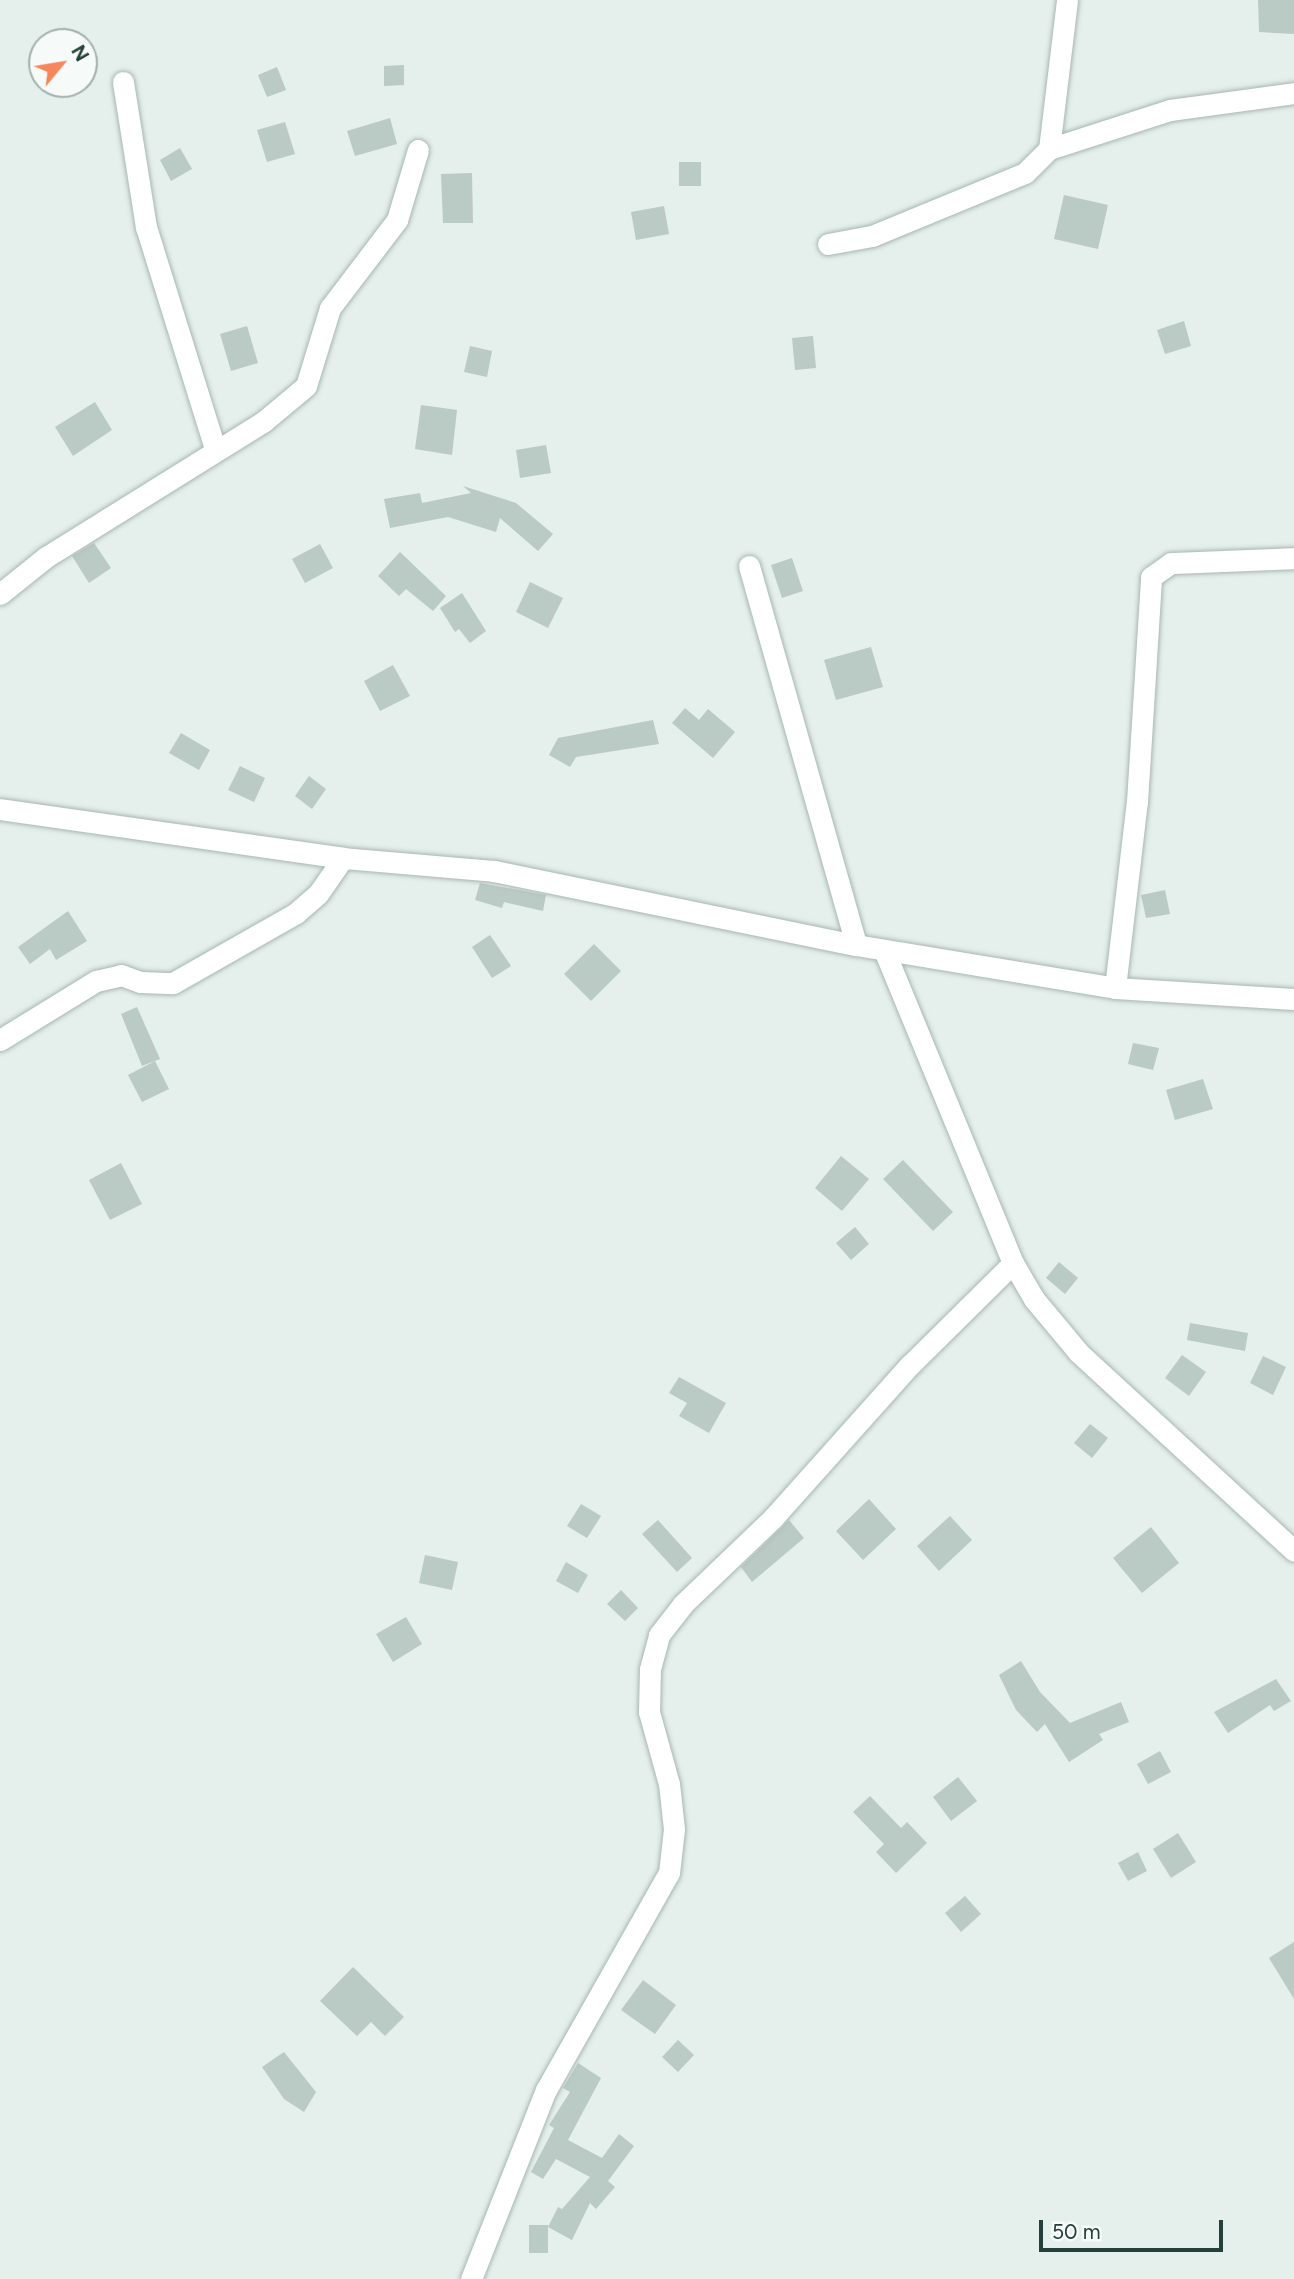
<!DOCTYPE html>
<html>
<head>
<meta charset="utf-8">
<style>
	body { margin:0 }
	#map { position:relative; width:1294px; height:2279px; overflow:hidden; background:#e5efeb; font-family:Figtree,sans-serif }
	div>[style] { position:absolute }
	.building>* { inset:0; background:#bacac4 }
	.roads { filter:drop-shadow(0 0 2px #a7b7b2) drop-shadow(0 0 2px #a7b7b2) }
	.minor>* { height:21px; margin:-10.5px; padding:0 10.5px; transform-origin:10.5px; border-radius:10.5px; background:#fff }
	span { translate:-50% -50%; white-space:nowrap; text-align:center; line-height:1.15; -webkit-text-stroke:5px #f6fbf9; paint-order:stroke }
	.north { position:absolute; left:28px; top:28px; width:70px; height:70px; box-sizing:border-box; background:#f6fbf9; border:2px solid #a2b1ad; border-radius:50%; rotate:60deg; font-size:19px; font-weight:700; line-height:28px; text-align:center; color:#23413a }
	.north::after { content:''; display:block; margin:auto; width:24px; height:32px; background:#f5865d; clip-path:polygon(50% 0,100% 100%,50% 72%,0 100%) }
	.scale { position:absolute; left:1039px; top:2220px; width:184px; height:32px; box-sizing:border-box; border:4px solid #23413a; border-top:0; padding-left:9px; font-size:21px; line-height:24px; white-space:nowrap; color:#23413a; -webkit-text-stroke:5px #f6fbf9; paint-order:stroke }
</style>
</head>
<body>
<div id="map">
	<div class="building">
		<i style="clip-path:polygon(1258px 0,1294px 0,1294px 34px,1259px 32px)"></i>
		<i style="clip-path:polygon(404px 65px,404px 85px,384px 86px,384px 66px)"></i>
		<i style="clip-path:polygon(277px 67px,286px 90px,267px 97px,258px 75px)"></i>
		<i style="clip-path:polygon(390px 118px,397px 144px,355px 156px,347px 131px)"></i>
		<i style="clip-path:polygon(285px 122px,295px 154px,267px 162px,257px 130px)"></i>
		<i style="clip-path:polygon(180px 148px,192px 169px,171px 181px,160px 160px)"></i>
		<i style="clip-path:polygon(679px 162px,701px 162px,701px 186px,679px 186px)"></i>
		<i style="clip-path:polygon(472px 173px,473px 223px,443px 223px,441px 174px)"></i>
		<i style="clip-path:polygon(1064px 195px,1108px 205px,1098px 249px,1054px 239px)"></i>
		<i style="clip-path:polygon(664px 206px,669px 234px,636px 240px,631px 212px)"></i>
		<i style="clip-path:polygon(1184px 321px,1191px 346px,1165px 354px,1157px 330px)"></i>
		<i style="clip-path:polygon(247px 326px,258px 363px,231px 371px,220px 334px)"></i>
		<i style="clip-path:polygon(813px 336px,816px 368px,795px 370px,792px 338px)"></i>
		<i style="clip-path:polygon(470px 346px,492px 351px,487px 377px,464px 372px)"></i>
		<i style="clip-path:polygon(95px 402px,112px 430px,73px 456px,55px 427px)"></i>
		<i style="clip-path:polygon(421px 405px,457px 410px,452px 455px,415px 449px)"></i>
		<i style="clip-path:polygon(546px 445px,551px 473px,520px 478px,516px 450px)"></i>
		<i style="clip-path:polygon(463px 486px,516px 503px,553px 534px,538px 551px,500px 518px,496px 532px,448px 517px,390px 528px,384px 499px,420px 493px,422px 503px,471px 493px)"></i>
		<i style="clip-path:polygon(94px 543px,111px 568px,89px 583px,72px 556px)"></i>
		<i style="clip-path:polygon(320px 544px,333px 568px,305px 583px,292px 559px)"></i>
		<i style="clip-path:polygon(400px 552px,446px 596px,433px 611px,406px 589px,399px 596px,378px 576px)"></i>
		<i style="clip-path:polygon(792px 558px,803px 591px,782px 598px,771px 565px)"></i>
		<i style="clip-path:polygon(530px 582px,563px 598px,548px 628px,516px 612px)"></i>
		<i style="clip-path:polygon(462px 593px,486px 631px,470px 643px,459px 629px,455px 632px,440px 608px)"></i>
		<i style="clip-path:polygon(871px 647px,883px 687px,836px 700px,824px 660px)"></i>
		<i style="clip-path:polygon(393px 665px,410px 696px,380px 711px,364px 681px)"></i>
		<i style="clip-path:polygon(685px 708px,699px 720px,708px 709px,735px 732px,713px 758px,672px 723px)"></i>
		<i style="clip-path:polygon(653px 720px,659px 744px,576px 757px,570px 767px,549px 755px,558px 738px)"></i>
		<i style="clip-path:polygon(181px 733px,210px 750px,199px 770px,169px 753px)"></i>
		<i style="clip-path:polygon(240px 766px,265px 778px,254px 802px,228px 790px)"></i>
		<i style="clip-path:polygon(309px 776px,326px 789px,312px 809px,295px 796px)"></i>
		<i style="clip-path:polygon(480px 883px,546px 895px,543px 911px,504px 902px,502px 908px,475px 900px)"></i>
		<i style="clip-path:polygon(1165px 890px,1170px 914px,1146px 918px,1141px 895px)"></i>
		<i style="clip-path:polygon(68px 911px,87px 941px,56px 960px,50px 949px,30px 964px,18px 947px)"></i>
		<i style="clip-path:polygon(490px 935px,511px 966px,492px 978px,472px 947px)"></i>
		<i style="clip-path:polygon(594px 944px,621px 971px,591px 1001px,564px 974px)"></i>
		<i style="clip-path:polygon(137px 1007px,160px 1059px,142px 1066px,121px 1014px)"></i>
		<i style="clip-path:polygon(1133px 1043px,1159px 1048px,1153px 1070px,1128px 1064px)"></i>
		<i style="clip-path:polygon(155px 1061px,169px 1089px,142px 1102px,128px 1075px)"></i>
		<i style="clip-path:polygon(1203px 1079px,1213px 1109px,1175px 1120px,1166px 1090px)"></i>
		<i style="clip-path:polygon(841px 1156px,869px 1179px,842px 1211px,815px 1188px)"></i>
		<i style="clip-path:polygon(903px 1160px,953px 1212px,933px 1231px,883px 1179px)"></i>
		<i style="clip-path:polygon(121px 1163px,142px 1204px,110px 1220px,89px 1180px)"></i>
		<i style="clip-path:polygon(855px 1227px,869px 1244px,851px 1260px,836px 1243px)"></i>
		<i style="clip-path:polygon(1059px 1262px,1078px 1278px,1065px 1294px,1046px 1278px)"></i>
		<i style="clip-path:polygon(1190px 1323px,1248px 1333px,1245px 1351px,1187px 1340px)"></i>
		<i style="clip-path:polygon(1182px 1355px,1206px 1372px,1189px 1396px,1165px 1378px)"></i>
		<i style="clip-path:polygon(1263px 1356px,1286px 1367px,1273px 1395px,1250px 1383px)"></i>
		<i style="clip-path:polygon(679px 1377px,726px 1403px,709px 1433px,679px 1416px,687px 1403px,669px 1393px)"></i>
		<i style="clip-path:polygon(1090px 1424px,1108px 1438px,1092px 1458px,1074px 1443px)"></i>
		<i style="clip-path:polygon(869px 1499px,896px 1529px,863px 1560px,836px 1531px)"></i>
		<i style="clip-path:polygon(581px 1504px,601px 1516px,587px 1538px,567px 1526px)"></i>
		<i style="clip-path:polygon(950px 1516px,972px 1540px,939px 1571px,917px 1546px)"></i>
		<i style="clip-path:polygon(658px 1520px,692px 1558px,677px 1572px,642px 1534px)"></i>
		<i style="clip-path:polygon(789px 1520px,804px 1538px,752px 1582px,741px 1567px)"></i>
		<i style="clip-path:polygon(1151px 1527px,1179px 1563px,1142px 1593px,1113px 1558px)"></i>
		<i style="clip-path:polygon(425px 1555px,458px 1562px,452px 1590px,419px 1583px)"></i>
		<i style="clip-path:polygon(566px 1562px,588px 1575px,578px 1593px,556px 1581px)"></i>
		<i style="clip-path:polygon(621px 1590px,638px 1608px,625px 1621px,607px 1604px)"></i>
		<i style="clip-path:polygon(406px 1617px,422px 1644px,393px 1662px,376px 1634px)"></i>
		<i style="clip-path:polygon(1021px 1661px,1040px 1692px,1070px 1723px,1121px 1702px,1129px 1722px,1099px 1734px,1103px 1740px,1069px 1762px,1045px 1724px,1037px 1732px,1016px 1710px,999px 1675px)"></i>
		<i style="clip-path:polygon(1276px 1679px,1291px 1701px,1274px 1711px,1270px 1705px,1228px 1733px,1214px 1712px)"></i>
		<i style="clip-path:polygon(1160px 1751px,1171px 1772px,1148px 1784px,1137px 1764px)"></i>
		<i style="clip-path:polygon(958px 1777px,977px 1801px,951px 1821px,933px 1797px)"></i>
		<i style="clip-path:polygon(870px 1796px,901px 1828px,907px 1822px,927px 1843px,896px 1873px,876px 1852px,884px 1844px,853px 1812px)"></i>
		<i style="clip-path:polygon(1178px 1833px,1196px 1862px,1171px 1878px,1153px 1849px)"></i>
		<i style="clip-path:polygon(1138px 1852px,1147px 1871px,1128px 1881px,1118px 1863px)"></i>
		<i style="clip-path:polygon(965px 1896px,981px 1914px,961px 1932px,945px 1913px)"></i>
		<i style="clip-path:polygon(1294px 1942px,1294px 1999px,1269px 1958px)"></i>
		<i style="clip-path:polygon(353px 1967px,404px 2017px,385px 2036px,371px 2022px,357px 2036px,320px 2001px)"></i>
		<i style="clip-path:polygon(643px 1980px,676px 2005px,655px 2034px,621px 2010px)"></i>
		<i style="clip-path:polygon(678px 2040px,694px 2055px,678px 2072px,662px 2057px)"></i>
		<i style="clip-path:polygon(284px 2052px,316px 2092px,304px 2112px,284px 2099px,262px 2067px)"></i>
		<i style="clip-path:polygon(578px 2063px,601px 2078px,568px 2140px,602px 2158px,619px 2134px,634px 2146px,608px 2181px,615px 2187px,596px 2209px,590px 2203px,572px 2240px,548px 2227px,558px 2207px,562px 2209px,590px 2177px,556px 2159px,543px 2179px,531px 2172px,554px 2128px,549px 2125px,570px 2092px,563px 2088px)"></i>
		<i style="clip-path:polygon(529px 2225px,548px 2225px,548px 2253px,529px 2253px)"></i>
	</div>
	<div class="roads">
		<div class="minor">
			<i style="left:123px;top:82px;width:147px;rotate:81deg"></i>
			<i style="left:146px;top:227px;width:232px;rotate:72.7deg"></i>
			<i style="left:1049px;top:149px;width:150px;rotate:-83.1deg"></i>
			<i style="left:828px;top:244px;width:45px;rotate:-10.3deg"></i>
			<i style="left:872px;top:236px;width:165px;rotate:-22.4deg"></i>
			<i style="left:1025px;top:173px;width:34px;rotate:-45deg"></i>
			<i style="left:1049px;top:149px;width:127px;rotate:-17.9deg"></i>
			<i style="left:1170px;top:110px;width:125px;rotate:-7.8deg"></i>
			<i style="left:749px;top:566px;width:394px;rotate:74.2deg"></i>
			<i style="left:0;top:594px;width:59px;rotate:-38.8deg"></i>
			<i style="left:46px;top:557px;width:256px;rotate:-31.9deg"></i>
			<i style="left:263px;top:422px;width:56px;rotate:-39.9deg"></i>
			<i style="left:306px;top:386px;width:82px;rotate:-72.9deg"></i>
			<i style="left:330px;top:308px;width:111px;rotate:-52.7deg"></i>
			<i style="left:397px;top:220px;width:73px;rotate:-73.3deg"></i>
			<i style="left:0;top:809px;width:346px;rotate:8.1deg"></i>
			<i style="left:343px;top:858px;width:152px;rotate:4.9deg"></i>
			<i style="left:494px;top:871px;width:369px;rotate:11.6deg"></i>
			<i style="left:856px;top:945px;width:263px;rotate:9.4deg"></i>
			<i style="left:1115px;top:988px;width:179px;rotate:3.5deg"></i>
			<i style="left:884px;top:950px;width:339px;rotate:67.6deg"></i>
			<i style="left:1013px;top:1263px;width:42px;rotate:59.7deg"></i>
			<i style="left:1034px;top:1299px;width:70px;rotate:50.2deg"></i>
			<i style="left:1079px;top:1353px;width:292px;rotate:42.6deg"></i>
			<i style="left:1115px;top:988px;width:187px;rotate:-83.3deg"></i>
			<i style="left:1137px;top:802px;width:225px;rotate:-86.4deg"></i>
			<i style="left:1151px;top:577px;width:24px;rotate:-35deg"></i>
			<i style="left:1171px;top:563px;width:123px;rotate:-2.3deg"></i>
			<i style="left:0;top:1040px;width:113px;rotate:-31.6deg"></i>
			<i style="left:96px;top:981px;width:26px;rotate:-13deg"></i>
			<i style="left:121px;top:975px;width:20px;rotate:20deg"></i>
			<i style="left:140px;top:982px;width:33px;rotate:2deg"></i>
			<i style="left:173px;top:983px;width:142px;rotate:-29.6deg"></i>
			<i style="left:296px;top:913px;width:29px;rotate:-41deg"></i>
			<i style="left:318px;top:894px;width:44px;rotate:-55.2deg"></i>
			<i style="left:471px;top:2279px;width:203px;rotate:-68.4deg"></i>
			<i style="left:546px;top:2090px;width:249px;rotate:-60.5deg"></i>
			<i style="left:669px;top:1873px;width:44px;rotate:-83.5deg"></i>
			<i style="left:674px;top:1829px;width:45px;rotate:-96.3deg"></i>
			<i style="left:669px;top:1784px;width:75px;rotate:-105.5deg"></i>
			<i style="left:649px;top:1712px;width:43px;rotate:-88.7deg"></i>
			<i style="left:650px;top:1669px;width:35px;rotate:-75deg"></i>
			<i style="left:659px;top:1635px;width:39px;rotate:-52deg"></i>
			<i style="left:683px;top:1604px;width:124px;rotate:-43.7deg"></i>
			<i style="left:773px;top:1518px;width:205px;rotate:-48.2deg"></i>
			<i style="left:910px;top:1365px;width:145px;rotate:-44.7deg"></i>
		</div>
	</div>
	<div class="north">N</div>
	<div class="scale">50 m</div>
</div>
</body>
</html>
